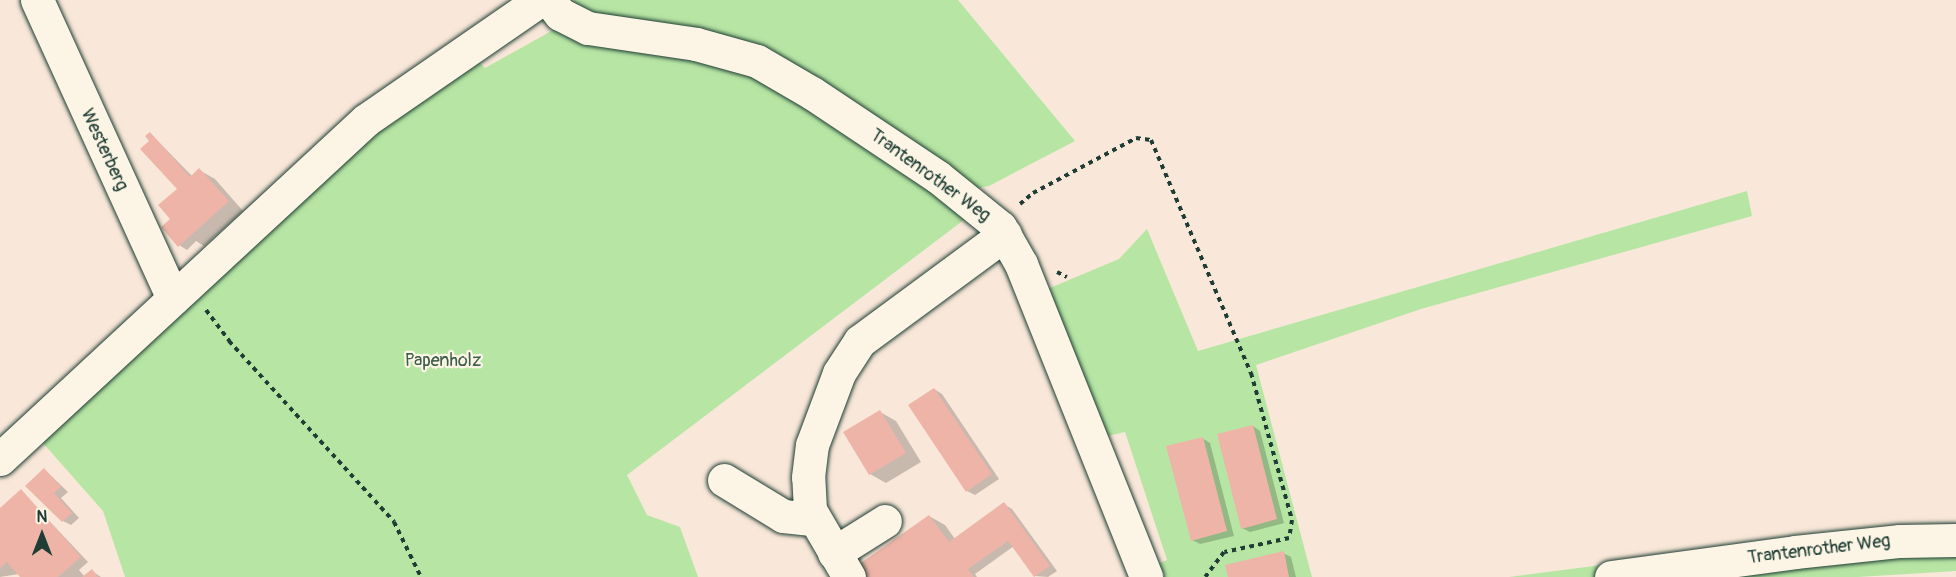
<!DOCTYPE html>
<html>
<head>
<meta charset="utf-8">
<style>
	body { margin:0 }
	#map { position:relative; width:1956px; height:577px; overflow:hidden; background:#f9e8d9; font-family:Pangolin,sans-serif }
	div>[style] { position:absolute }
	.green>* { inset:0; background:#b7e6a4 }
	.shadow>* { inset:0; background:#0003 }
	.building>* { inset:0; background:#eeb4a8 }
	.path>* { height:4px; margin-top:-2px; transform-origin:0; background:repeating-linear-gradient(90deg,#1f3d34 0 4.5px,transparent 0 9px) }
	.roads { filter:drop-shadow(0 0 2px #1f3d34) drop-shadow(0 0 2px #1f3d34) }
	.minor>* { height:33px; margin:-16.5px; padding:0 16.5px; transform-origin:16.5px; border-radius:16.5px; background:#fcf5e5 }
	span { translate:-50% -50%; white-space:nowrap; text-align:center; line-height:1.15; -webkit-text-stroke:4.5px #fcf5e5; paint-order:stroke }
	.street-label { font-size:18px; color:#1f3d34 }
	.park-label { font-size:18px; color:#3d5f4a }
	.north { position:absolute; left:12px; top:505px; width:60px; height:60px; -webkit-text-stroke:4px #fcf5e5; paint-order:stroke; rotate:0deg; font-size:16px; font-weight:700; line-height:24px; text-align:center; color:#1f3d34 }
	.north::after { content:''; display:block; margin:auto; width:21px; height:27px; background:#1f3d34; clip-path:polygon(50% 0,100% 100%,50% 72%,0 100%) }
</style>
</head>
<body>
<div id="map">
	<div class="green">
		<i style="clip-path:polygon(574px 0,958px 0,1075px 141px,989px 186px,968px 190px,817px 89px,630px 28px,575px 5px)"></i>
		<i style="clip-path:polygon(555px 29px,743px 63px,973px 213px,627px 475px,647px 515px,680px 527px,698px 577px,125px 577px,103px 511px,42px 442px,369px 135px,475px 58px,485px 68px)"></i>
		<i style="clip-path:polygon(1747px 191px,1752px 216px,1421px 309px,1256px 365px,1312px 577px,1155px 577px,1150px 567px,1167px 560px,1125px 432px,1099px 438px,1045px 290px,1119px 259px,1147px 229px,1198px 351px)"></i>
		<i style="clip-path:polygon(1888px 528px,1956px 528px,1956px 571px,1858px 577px,1509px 577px)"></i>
	</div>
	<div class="shadow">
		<i style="clip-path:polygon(150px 133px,192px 176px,199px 170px,215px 179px,243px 211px,204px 246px,196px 241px,187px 250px,179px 245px,172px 219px,179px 189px)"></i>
		<i style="clip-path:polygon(934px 389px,942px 394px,999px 479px,975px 495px,967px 491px)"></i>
		<i style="clip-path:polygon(880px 412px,896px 421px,921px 462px,886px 483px,870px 474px)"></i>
		<i style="clip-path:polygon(1253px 426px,1260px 431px,1284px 523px,1250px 532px,1242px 528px)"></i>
		<i style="clip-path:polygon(1202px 438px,1210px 443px,1234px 536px,1200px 544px,1192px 540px)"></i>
		<i style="clip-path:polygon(45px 470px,68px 492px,61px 498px,79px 518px,71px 525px,63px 521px)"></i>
		<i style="clip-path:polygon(21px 491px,88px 562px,79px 570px,85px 577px,92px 571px,101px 577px,22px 577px,19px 574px,0 577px,0 510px)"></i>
		<i style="clip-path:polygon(1004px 504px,1012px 509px,1057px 571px,1048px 577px,1035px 576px,1014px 546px,975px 574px,977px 577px,869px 577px,929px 516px,945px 525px,955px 539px)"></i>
		<i style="clip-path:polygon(1283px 553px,1291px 557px,1296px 577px,1229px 577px)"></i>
	</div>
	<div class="building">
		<i style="clip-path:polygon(150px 132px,190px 177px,199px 168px,229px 201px,178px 247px,161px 227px,170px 219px,158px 205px,177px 189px,140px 149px,149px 141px,145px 136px)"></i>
		<i style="clip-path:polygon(934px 388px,992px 474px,966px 492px,908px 405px)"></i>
		<i style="clip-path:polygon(880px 410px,906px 453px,869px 475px,843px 432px)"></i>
		<i style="clip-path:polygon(1253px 425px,1277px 519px,1241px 529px,1217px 434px)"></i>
		<i style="clip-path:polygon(1203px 437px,1227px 531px,1191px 541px,1166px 446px)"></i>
		<i style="clip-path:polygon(44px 468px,61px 487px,54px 493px,72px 513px,62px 522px,25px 486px)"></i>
		<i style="clip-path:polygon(21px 489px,81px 557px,58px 577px,20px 577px,7px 562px,0 568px,0 508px)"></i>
		<i style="clip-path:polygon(1004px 502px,1050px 566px,1034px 577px,1008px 541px,968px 569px,974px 577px,867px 577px,858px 565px,929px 515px,949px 542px)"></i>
		<i style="clip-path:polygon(1284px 551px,1289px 577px,1228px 577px,1225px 565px)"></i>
		<i style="clip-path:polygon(92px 569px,98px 577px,82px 577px)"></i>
	</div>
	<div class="path">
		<i style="left:1020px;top:204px;width:17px;rotate:-40deg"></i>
		<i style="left:1033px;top:193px;width:117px;rotate:-28.1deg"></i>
		<i style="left:1136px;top:138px;width:15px;rotate:8deg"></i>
		<i style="left:1151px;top:140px;width:254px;rotate:66.8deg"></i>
		<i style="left:1251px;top:373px;width:153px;rotate:74.4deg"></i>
		<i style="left:1292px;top:520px;width:18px;rotate:99deg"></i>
		<i style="left:1289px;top:538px;width:66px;rotate:167.8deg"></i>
		<i style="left:1224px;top:552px;width:31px;rotate:127deg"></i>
		<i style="left:1057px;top:272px;width:11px;rotate:27deg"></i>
		<i style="left:206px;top:310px;width:39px;rotate:53deg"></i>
		<i style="left:229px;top:341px;width:245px;rotate:47.6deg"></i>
		<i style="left:394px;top:522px;width:61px;rotate:63.9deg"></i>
	</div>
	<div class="roads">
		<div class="minor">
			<i style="left:37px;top:0;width:328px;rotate:65.5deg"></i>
			<i style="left:549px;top:0;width:18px;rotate:52deg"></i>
			<i style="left:560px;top:14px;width:31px;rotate:27deg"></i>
			<i style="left:588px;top:28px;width:109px;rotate:8.4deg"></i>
			<i style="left:696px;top:44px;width:63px;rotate:15.6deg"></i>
			<i style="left:757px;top:61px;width:64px;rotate:30.2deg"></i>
			<i style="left:812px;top:93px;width:151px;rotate:33.7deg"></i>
			<i style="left:938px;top:177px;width:80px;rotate:38.9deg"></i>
			<i style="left:1000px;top:227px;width:43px;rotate:60.4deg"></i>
			<i style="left:1021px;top:264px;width:337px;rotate:68.2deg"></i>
			<i style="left:0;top:459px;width:499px;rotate:-42.8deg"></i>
			<i style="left:366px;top:120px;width:211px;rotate:-34.6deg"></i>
			<i style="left:724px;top:480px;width:69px;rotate:31.4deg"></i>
			<i style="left:783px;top:516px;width:31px;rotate:6deg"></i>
			<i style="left:834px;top:553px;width:60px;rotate:-32.1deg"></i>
			<i style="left:849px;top:577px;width:78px;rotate:-120.2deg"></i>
			<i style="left:810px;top:510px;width:33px;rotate:-93deg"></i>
			<i style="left:808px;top:477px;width:32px;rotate:-83deg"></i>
			<i style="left:812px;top:445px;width:77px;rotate:-69.4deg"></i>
			<i style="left:839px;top:373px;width:38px;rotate:-57deg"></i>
			<i style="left:860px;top:341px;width:180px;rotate:-36.4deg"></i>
			<i style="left:1611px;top:577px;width:186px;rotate:-7.7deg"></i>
			<i style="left:1795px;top:552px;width:106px;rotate:-6deg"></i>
			<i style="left:1900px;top:541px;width:56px;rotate:-1deg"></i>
		</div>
	</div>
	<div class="street-label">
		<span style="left:104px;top:150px;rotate:65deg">Westerberg</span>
		<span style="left:930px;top:176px;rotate:36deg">Trantenrother Weg</span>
		<span style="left:1819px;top:550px;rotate:-7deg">Trantenrother Weg</span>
	</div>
	<div class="park-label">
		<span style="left:443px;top:361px">Papenholz</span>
	</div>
	<div class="north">N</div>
</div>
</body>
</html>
